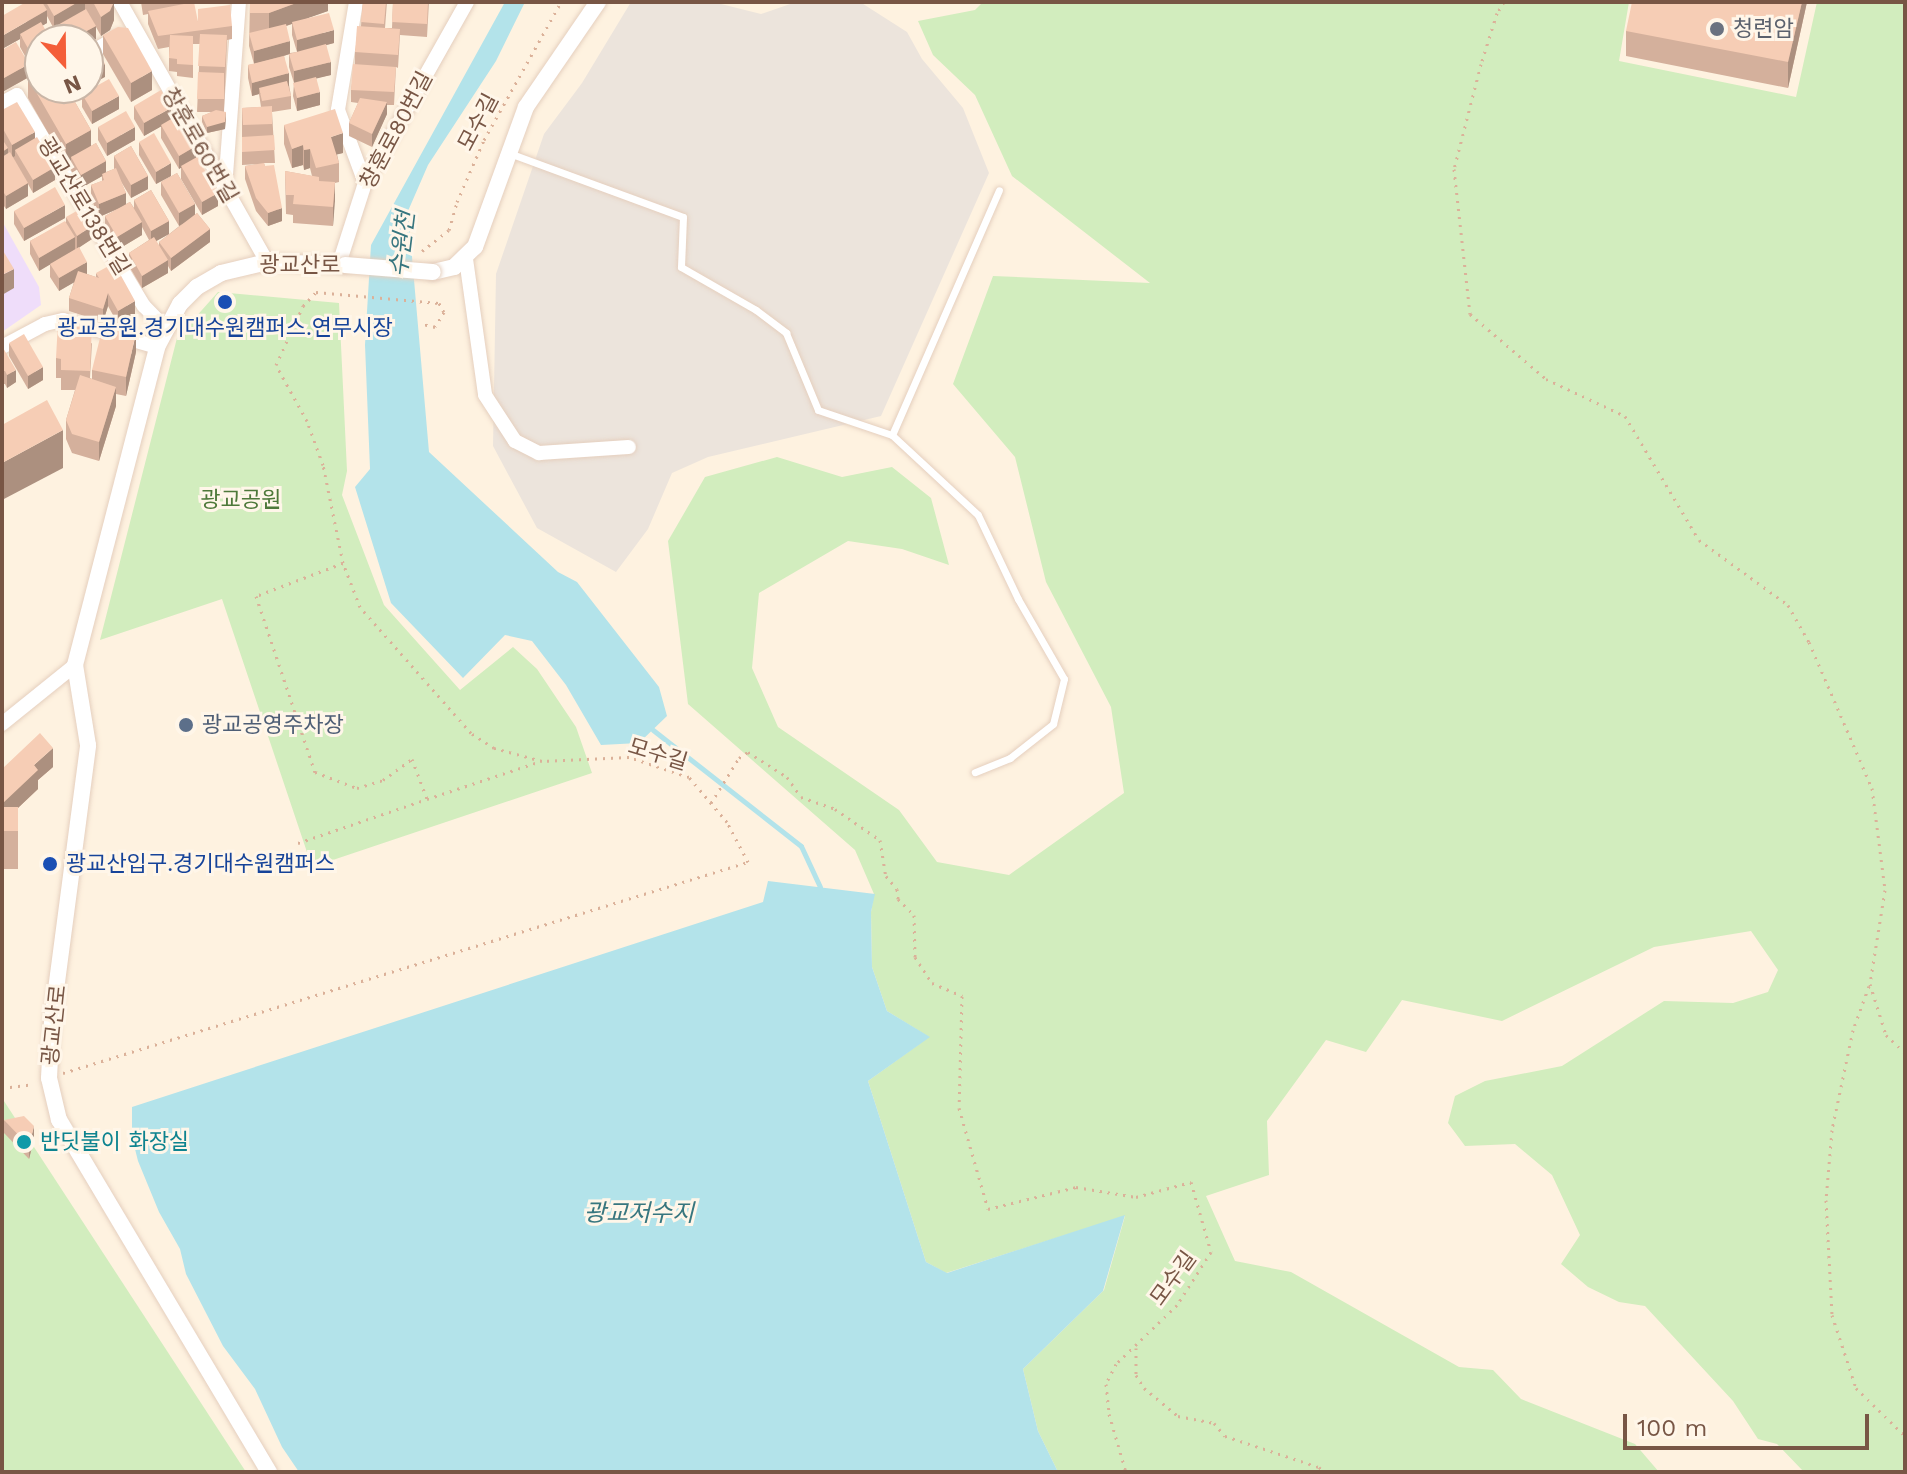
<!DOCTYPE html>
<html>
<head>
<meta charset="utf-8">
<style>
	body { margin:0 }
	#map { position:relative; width:1907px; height:1474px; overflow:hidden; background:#fef2e0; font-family:"Work Sans","Noto Sans KR",sans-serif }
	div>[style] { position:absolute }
	.industrial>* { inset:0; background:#ece4dc }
	.education>* { inset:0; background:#efddfa }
	.green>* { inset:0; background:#d2edbe }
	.water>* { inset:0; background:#b3e3ea }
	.stream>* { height:5px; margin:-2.5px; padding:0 2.5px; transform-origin:2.5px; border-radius:2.5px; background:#b3e3ea }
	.path>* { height:3px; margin-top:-1.5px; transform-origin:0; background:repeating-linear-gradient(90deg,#dbb199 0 2px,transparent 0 8px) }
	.roads { filter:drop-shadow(0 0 2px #e5cfbe) drop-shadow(0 0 2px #e5cfbe) }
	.service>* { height:7px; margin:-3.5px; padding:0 3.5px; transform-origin:3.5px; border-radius:3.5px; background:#fff }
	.minor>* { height:14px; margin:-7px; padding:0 7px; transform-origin:7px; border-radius:7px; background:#fff }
	.tertiary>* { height:16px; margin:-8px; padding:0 8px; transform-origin:8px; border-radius:8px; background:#fff }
	.bridges { filter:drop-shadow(0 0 2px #e5cfbe) drop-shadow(0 0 2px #e5cfbe) }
	.tertiary-bridge>* { height:16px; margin:-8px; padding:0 8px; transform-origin:8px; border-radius:8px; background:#fff }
	.wall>* { inset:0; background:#d4b09c }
	.shaded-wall>* { inset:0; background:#ac907f }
	.building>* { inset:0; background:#f6cdb5 }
	.dots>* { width:22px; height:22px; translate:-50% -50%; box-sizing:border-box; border:4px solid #fff6e9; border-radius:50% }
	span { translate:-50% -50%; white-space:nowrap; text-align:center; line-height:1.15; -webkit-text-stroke:6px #fff6e9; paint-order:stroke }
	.worship-label { font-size:22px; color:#5b616d }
	.left { translate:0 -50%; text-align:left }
	.street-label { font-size:22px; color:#785645 }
	.transit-label { font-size:22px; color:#164399 }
	.park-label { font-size:22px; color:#4e793a }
	.service-label { font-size:22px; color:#4e5e75 }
	.culture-label { font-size:22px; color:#0d838f }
	.water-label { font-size:24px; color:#37767f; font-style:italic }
	.frame { position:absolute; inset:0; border:4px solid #785645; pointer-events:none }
	.north { position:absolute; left:24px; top:24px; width:80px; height:80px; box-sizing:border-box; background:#fff6e9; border:2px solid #c9b6a7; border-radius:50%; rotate:158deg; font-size:22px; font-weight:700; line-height:32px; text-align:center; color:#785645 }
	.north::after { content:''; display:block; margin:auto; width:28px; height:36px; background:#f45e39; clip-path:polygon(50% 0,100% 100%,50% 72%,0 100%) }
	.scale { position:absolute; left:1623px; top:1414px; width:246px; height:36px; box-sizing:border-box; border:4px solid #785645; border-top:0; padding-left:10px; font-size:24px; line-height:28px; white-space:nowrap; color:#785645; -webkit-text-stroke:6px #fff6e9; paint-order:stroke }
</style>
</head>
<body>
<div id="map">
	<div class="industrial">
		<i style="clip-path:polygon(631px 2px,713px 2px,761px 14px,796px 2px,860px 2px,907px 32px,922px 59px,963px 108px,989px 173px,881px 416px,708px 457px,672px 473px,648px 529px,616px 572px,537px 528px,493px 446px,496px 274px,544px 134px,582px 83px)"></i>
	</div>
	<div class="education">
		<i style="clip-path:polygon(2px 221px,39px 287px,41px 305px,2px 332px)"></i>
	</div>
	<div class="green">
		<i style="clip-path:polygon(983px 2px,1629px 2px,1619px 61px,1796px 97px,1817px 2px,1905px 2px,1905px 1472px,1804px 1472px,1777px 1444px,1758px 1439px,1733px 1401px,1645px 1306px,1619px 1302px,1588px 1287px,1561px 1264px,1580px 1235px,1552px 1175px,1515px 1144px,1465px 1146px,1448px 1123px,1455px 1096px,1485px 1081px,1562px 1066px,1664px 1001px,1733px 1003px,1768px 992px,1778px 970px,1751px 931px,1654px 947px,1502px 1021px,1402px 1000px,1366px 1052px,1326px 1040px,1267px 1121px,1269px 1175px,1206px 1196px,1235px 1261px,1291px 1272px,1459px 1367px,1493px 1370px,1521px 1399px,1635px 1444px,1659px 1472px,1058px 1472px,1038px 1431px,1023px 1369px,1104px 1290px,1125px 1216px,946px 1273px,926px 1262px,868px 1081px,929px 1037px,887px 1011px,872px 967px,871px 912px,874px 894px,855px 850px,688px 704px,668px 541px,705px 477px,777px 457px,842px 477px,892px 467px,931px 498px,949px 565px,902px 549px,848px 541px,759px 593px,752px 668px,778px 727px,899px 810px,937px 862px,1009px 875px,1124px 793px,1111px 707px,1046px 582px,1015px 457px,953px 384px,993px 276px,1150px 283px,1012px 176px,975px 95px,933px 55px,918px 21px,975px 10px)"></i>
		<i style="clip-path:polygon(218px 292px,339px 303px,347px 471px,342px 495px,384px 605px,460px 690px,513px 647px,537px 669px,576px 727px,592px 773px,312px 867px,222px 599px,100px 640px,177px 338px)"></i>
		<i style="clip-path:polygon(2px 1098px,246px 1472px,2px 1472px)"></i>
	</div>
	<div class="water">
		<i style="clip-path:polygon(505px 2px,525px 2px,496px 61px,428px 165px,408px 211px,429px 452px,558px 572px,577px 582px,659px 687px,667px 716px,639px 743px,601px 745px,566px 685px,532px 641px,505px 635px,463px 678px,391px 603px,355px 487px,370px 469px,365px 345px,371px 245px)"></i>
		<i style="clip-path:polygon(768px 881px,875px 894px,871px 912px,872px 967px,887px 1011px,930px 1037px,868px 1081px,926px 1262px,947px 1273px,1125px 1215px,1103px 1291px,1023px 1369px,1038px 1431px,1058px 1472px,299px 1472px,282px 1447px,255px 1389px,223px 1346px,186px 1274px,180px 1249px,159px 1212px,138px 1161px,132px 1137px,132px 1107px,763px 902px)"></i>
	</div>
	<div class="stream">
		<i style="left:653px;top:730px;width:188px;rotate:38.1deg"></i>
		<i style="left:801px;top:846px;width:45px;rotate:65.1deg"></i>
	</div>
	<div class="path">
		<i style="left:1504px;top:2px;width:13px;rotate:122deg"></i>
		<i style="left:1497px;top:13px;width:53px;rotate:107.4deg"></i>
		<i style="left:1481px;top:64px;width:108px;rotate:104.4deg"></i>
		<i style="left:1454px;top:169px;width:146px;rotate:83.7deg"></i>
		<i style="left:1470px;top:314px;width:100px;rotate:40.5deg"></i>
		<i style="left:1546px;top:379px;width:87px;rotate:25.1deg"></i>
		<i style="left:1625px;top:416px;width:144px;rotate:59.2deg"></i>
		<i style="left:1699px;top:540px;width:110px;rotate:36.1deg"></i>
		<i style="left:1788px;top:605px;width:43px;rotate:60.4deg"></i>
		<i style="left:1809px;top:642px;width:159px;rotate:66.7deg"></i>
		<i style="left:1872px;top:788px;width:103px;rotate:82.7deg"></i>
		<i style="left:1885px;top:890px;width:95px;rotate:99.1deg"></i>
		<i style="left:1870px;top:984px;width:53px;rotate:72.6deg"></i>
		<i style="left:1886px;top:1035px;width:26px;rotate:43deg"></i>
		<i style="left:422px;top:251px;width:34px;rotate:-38deg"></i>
		<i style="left:449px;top:230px;width:29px;rotate:-74deg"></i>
		<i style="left:457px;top:202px;width:68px;rotate:-66.5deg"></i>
		<i style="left:484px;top:140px;width:158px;rotate:-60.8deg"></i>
		<i style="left:343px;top:563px;width:93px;rotate:159.2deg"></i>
		<i style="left:256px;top:596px;width:186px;rotate:71.5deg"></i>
		<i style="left:315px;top:772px;width:45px;rotate:20.9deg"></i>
		<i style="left:357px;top:788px;width:27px;rotate:-17deg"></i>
		<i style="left:383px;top:780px;width:36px;rotate:-36deg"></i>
		<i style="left:412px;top:759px;width:43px;rotate:69.4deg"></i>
		<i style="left:427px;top:799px;width:120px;rotate:-18.4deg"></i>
		<i style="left:711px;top:803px;width:53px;rotate:-58.1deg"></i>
		<i style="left:739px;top:758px;width:11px;rotate:-34deg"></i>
		<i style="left:748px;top:752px;width:46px;rotate:32.7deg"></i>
		<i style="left:787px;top:777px;width:24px;rotate:55deg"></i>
		<i style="left:801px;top:797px;width:36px;rotate:19deg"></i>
		<i style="left:835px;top:809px;width:55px;rotate:34.6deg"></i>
		<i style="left:880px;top:840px;width:36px;rotate:81deg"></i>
		<i style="left:886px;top:876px;width:17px;rotate:50deg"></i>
		<i style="left:897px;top:889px;width:10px;rotate:84deg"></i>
		<i style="left:898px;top:899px;width:23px;rotate:45deg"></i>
		<i style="left:914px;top:915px;width:42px;rotate:88.6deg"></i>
		<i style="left:915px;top:957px;width:31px;rotate:57deg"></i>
		<i style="left:932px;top:983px;width:33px;rotate:23deg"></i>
		<i style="left:962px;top:996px;width:112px;rotate:91.5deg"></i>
		<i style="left:959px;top:1108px;width:105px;rotate:74deg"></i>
		<i style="left:988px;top:1209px;width:91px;rotate:-14deg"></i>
		<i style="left:1076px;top:1187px;width:61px;rotate:9.5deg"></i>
		<i style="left:1136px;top:1197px;width:57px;rotate:-15.3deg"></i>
		<i style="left:1191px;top:1182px;width:73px;rotate:74.1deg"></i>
		<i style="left:1211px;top:1252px;width:63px;rotate:122.7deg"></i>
		<i style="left:1177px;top:1305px;width:85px;rotate:136deg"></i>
		<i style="left:1116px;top:1364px;width:22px;rotate:117deg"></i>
		<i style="left:1106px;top:1384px;width:30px;rotate:84deg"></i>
		<i style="left:1109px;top:1414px;width:60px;rotate:73.7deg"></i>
		<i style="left:298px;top:843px;width:136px;rotate:-18.8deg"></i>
		<i style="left:1869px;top:986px;width:47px;rotate:110deg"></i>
		<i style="left:1853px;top:1030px;width:102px;rotate:101.9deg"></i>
		<i style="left:1832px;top:1130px;width:70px;rotate:94.9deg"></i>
		<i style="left:1826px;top:1200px;width:115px;rotate:87deg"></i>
		<i style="left:1832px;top:1315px;width:77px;rotate:71.8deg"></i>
		<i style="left:1856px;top:1388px;width:69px;rotate:44.4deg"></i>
		<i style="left:63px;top:1073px;width:717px;rotate:-17.12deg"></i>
		<i style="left:748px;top:862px;width:45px;rotate:-117.7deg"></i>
		<i style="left:727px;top:822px;width:59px;rotate:-130.2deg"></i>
		<i style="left:689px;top:777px;width:63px;rotate:-161.6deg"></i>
		<i style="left:629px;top:757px;width:87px;rotate:177.4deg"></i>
		<i style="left:542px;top:761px;width:50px;rotate:-164.8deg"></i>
		<i style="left:494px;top:748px;width:27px;rotate:-147deg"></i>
		<i style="left:471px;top:733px;width:168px;rotate:-131.4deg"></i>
		<i style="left:360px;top:607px;width:47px;rotate:-111.1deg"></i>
		<i style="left:343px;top:563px;width:100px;rotate:-101.5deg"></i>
		<i style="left:323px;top:465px;width:47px;rotate:-110deg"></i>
		<i style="left:307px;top:421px;width:64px;rotate:-119deg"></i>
		<i style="left:276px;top:365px;width:65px;rotate:-65.4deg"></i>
		<i style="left:303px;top:306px;width:19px;rotate:-47deg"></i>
		<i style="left:316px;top:292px;width:123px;rotate:5.1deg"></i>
		<i style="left:439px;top:303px;width:10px;rotate:61deg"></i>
		<i style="left:444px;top:312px;width:17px;rotate:121deg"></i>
		<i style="left:435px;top:327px;width:12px;rotate:-166deg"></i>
		<i style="left:2px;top:1088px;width:31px;rotate:-7deg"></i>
		<i style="left:1136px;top:1348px;width:27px;rotate:90deg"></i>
		<i style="left:1136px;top:1375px;width:15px;rotate:58deg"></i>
		<i style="left:1144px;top:1388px;width:44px;rotate:39.5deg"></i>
		<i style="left:1178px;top:1416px;width:37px;rotate:11deg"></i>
		<i style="left:1214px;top:1423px;width:17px;rotate:50deg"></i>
		<i style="left:1225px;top:1436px;width:99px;rotate:18.3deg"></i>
		<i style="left:1319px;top:1467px;width:7px;rotate:45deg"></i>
	</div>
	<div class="roads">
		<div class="service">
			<i style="left:509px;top:153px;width:185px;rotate:20.2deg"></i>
			<i style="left:683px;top:217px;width:50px;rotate:92.3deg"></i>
			<i style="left:681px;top:267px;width:86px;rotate:29.8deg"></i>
			<i style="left:756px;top:310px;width:38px;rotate:37deg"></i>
			<i style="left:786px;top:333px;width:83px;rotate:67.4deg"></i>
			<i style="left:818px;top:410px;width:78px;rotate:18.7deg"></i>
			<i style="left:892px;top:435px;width:117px;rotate:42.9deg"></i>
			<i style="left:978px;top:515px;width:93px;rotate:64.5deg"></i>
			<i style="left:1018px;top:599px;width:92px;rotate:60.1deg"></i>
			<i style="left:1064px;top:679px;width:46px;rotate:103.7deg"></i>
			<i style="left:1053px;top:724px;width:55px;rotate:141.7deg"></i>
			<i style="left:1010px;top:758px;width:38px;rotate:158deg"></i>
			<i style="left:892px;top:435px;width:267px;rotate:-66.4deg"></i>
		</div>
		<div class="minor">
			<i style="left:120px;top:2px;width:299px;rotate:60.5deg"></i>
			<i style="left:356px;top:2px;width:109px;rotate:99.5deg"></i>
			<i style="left:338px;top:110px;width:78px;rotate:69.7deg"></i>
			<i style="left:88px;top:54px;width:36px;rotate:-30deg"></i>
			<i style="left:2px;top:103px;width:17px;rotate:-28deg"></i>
			<i style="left:17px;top:95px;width:246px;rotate:59deg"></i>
			<i style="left:144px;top:306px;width:29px;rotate:46deg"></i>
			<i style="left:225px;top:188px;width:187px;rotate:-85.7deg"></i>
			<i style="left:466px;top:259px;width:137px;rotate:82deg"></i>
			<i style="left:485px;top:395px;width:55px;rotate:56.9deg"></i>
			<i style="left:515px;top:441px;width:27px;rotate:27deg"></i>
			<i style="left:539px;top:453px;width:90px;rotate:-3.8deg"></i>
			<i style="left:339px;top:264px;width:85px;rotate:-72.2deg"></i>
			<i style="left:365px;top:183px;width:208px;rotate:-60.6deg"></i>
			<i style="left:2px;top:347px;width:49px;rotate:-28.1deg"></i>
			<i style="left:45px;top:324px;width:18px;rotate:-13deg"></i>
			<i style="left:63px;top:320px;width:98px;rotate:16deg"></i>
			<i style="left:2px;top:724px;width:94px;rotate:-38.9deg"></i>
		</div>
		<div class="tertiary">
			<i style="left:433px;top:272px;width:22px;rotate:-13deg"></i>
			<i style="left:454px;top:267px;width:29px;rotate:-44deg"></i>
			<i style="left:475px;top:247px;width:149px;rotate:-70deg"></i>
			<i style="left:526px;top:107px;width:127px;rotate:-55.6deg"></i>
			<i style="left:269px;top:1472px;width:410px;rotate:-120.8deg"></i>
			<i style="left:59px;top:1120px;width:43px;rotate:-103.4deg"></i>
			<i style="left:49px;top:1078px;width:58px;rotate:-87deg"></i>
			<i style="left:52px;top:1020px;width:277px;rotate:-82.5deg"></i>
			<i style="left:88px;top:745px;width:81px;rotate:-99.2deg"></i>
			<i style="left:75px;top:665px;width:328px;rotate:-75.5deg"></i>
			<i style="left:157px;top:347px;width:49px;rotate:-61.9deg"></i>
			<i style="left:180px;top:304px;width:24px;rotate:-45deg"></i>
			<i style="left:197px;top:287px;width:28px;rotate:-30deg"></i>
			<i style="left:221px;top:273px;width:47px;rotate:-13.4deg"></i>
			<i style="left:267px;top:262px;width:78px;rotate:2.2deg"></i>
		</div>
	</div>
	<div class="bridges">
		<div class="tertiary-bridge">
			<i style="left:345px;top:265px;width:88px;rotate:4.5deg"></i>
		</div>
	</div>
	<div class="wall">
		<i style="clip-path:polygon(43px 2px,114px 2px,114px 20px,110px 30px,101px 36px,96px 27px,96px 39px,88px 40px,56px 40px,56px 28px,54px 29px,47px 16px,47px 23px,43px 25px,40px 71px,35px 74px,20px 47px,20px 39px,2px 49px,43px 4px)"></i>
		<i style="clip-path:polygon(141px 2px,186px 2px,198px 22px,232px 26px,232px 39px,227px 40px,224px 112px,226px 119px,225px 129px,207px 133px,202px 122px,202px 116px,212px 112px,197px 112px,200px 44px,193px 44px,193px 78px,177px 76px,177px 72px,169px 71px,169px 47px,158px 49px,148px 24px,148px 14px,143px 15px)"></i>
		<i style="clip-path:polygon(evenodd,250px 2px,328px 2px,328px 11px,307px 18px,334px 43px,326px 45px,331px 75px,316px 78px,320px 105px,297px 111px,293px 96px,294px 83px,289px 67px,289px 54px,284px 56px,291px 96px,291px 109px,272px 112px,275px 163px,264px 163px,282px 221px,268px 226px,256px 211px,245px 179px,245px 166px,259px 164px,242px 165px,242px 108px,261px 107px,259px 94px,252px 96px,248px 78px,248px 65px,254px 64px,249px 46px,250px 2px,292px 24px,292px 35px,297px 52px,290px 53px,286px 26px,292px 24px)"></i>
		<i style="clip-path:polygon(363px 2px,387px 2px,385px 28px,392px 28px,393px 2px,429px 2px,427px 37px,400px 35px,398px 68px,396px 67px,394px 105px,387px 105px,387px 114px,372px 147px,349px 136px,349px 123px,358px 103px,351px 102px,351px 90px,355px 64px,355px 52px,361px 26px)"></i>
		<i style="clip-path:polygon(1807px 2px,1788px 88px,1626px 56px,1626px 31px)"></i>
		<i style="clip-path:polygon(103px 35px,152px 90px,131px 102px,103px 54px)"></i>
		<i style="clip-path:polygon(2px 50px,29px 77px,4px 91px,2px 88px)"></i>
		<i style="clip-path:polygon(40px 72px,40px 88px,67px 88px,91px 130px,91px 146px,96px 143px,106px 161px,106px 172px,114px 169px,114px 156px,131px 146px,148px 176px,148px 189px,131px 198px,120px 180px,126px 193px,126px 204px,130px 202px,134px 208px,134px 200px,151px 190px,169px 221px,169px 234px,156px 241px,159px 246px,159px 242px,182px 224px,179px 226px,161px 195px,161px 182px,177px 173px,195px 204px,195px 215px,197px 213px,210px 229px,210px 242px,171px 271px,168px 266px,168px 273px,142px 288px,129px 266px,129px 253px,149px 240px,142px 227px,142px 235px,117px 250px,105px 229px,105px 216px,118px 209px,99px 217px,91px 198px,91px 185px,102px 181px,102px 176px,81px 188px,71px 170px,71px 161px,66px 164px,28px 98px,28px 78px)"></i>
		<i style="clip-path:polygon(82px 94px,119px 109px,92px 124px,82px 107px)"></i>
		<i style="clip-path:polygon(134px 106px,171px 119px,196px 158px,218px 206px,202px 215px,181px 179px,181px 167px,179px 169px,161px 138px,161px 126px,144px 136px,134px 119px)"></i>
		<i style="clip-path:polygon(2px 110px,35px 138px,55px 180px,33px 193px,28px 184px,28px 196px,6px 209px,2px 203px)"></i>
		<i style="clip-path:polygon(284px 125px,343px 153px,337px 154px,339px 163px,339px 182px,335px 183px,333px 226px,293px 223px,293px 215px,286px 214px,285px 171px,312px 176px,310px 168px,304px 170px,303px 165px,292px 168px,284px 144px)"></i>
		<i style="clip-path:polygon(98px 127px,135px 140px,107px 156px,98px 140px)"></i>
		<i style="clip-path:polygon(139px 142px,171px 176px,156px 184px,139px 155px)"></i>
		<i style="clip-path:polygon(14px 211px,65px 218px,24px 241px,14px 224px)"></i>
		<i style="clip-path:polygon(66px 217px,92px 239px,79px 247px,87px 274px,96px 277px,96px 273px,135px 314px,118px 324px,108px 306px,103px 322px,69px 311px,69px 298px,74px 282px,59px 291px,50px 277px,50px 264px,39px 271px,30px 254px,30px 241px,66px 222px)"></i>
		<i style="clip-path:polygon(9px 343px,43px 380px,28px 389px,9px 356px)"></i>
		<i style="clip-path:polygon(92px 343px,90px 378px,92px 379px,92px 370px,136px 352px,126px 396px,116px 394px,116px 406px,99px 461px,72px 453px,66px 439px,66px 420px,75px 390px,61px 390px,61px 378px,56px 378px,56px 358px)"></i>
		<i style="clip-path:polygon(2px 346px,16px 382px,7px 388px,5px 384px,2px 384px)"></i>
		<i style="clip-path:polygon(53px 767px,38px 780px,38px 789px,18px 808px,18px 869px,2px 869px,2px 769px)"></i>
		<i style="clip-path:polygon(4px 1120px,34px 1139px,29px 1159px,4px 1133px)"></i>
	</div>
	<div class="shaded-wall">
		<i style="clip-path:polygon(78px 2px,85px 2px,85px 11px,54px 29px,54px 16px)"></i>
		<i style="clip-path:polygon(114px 2px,114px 20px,110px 30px,101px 36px,101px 17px)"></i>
		<i style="clip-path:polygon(299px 2px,328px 2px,328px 11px,269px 32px,269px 13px)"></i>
		<i style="clip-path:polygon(1802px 2px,1807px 2px,1788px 88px,1788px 62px)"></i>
		<i style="clip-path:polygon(47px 10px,47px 23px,22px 38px,20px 34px,20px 39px,2px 49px,2px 36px)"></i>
		<i style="clip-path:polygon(96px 26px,96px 39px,88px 43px,88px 40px,70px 40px)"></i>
		<i style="clip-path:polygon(334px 30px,334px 43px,297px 53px,297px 40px)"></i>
		<i style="clip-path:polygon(290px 41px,290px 54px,254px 64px,254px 51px)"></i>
		<i style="clip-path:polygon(40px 58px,40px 71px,35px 74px,35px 61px)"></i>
		<i style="clip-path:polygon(331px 62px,331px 75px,294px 84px,294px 71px)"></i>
		<i style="clip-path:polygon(29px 64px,29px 77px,4px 91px,4px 78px)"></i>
		<i style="clip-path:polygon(105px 64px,105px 77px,88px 86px,88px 73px)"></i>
		<i style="clip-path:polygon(152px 71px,152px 90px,131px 102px,131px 83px)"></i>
		<i style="clip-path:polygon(289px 73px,289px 86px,260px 94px,259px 88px,259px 94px,252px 96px,252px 83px)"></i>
		<i style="clip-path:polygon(320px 92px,320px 105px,297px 111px,297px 98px)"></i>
		<i style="clip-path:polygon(119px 96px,119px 109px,92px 124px,92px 111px)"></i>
		<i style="clip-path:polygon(387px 102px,387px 114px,372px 147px,372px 134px)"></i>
		<i style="clip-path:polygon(171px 108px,171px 121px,144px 136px,144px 123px)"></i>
		<i style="clip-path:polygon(226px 112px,225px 129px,207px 133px,207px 127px)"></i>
		<i style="clip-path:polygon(135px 127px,135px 140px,107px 156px,107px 143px)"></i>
		<i style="clip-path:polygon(91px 130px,91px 150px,71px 157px,71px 161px,66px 164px,66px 144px)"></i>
		<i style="clip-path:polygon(35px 132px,35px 145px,15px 150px,15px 156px,12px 158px,12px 145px)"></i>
		<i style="clip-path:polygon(343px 133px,343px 153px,331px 156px,331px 137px)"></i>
		<i style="clip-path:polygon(303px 145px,303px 165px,292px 168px,292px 149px)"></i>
		<i style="clip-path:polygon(196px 146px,196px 159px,179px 169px,179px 156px)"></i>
		<i style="clip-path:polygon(8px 148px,8px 161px,2px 165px,2px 152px)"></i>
		<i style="clip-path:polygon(310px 149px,310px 168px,304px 170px,304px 150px)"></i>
		<i style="clip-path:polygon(106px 161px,106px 174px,81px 188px,81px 175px)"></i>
		<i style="clip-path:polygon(171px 163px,171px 176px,156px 184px,156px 172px)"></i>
		<i style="clip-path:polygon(55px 167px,55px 180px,33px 193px,33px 180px)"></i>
		<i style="clip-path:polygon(148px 176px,148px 189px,131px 198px,131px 185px)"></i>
		<i style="clip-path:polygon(335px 182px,335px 201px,333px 226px,333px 207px)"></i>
		<i style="clip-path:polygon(28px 183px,28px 196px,6px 209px,6px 196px)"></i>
		<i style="clip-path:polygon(126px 193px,126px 205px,99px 217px,99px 204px)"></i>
		<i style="clip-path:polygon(218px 193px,218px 206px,202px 215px,202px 202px)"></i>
		<i style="clip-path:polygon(195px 204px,195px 217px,179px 226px,179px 213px)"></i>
		<i style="clip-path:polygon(65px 205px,65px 218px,24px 241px,24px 228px)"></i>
		<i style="clip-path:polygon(282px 208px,282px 221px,268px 226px,268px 213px)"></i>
		<i style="clip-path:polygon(169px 221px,169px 234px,151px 244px,151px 231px)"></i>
		<i style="clip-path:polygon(142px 222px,142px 235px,117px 250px,117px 237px)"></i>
		<i style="clip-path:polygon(92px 226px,92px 239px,77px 249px,77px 236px)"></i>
		<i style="clip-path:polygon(210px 229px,210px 242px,171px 271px,171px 258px)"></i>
		<i style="clip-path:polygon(75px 237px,75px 250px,39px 271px,39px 258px)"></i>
		<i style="clip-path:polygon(168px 260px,168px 273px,142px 288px,142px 276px)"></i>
		<i style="clip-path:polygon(87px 262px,87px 275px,59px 291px,59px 278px)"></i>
		<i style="clip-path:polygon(14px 269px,14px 288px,2px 295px,2px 275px)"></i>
		<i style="clip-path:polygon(108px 293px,108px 306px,103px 322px,103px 309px)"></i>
		<i style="clip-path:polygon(135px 301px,135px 314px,118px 324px,118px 311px)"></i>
		<i style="clip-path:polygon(136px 333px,136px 352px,126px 396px,126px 377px)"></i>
		<i style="clip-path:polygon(43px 367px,43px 380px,28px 389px,28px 376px)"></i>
		<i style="clip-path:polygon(16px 370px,16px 382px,7px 388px,7px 375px)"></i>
		<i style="clip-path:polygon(116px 387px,116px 406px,99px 461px,99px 442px)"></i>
		<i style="clip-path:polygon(63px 430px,63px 468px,2px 500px,2px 463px)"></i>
		<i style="clip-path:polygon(53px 748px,53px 767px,38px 780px,38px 789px,2px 823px,2px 804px,34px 765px)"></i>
		<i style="clip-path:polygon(34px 1126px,34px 1139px,29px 1159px,29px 1146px)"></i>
	</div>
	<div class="building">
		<i style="clip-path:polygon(26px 2px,42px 2px,47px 10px,2px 36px,2px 16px)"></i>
		<i style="clip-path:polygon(46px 2px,78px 2px,54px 16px)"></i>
		<i style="clip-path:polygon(93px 2px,114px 2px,110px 11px,101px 17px)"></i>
		<i style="clip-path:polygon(194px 2px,198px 22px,198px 9px,230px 5px,232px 26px,158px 36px,148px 11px)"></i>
		<i style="clip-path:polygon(250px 2px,299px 2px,269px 13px,250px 13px)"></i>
		<i style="clip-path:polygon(363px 2px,386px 2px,384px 24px,361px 22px)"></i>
		<i style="clip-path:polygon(393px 2px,428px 2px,427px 24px,392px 22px)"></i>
		<i style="clip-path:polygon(1632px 2px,1802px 2px,1788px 62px,1626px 31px)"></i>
		<i style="clip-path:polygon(86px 9px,96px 26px,70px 40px,64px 40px,56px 26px)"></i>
		<i style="clip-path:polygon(329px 13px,334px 30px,297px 40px,292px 22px)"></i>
		<i style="clip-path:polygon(41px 22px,51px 40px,40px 40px,40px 58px,35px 61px,20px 34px)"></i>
		<i style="clip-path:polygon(286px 24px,290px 41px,254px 51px,249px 33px)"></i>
		<i style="clip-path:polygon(357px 26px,400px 29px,398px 55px,355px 52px)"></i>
		<i style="clip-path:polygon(118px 27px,128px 28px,152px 71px,131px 83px,103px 35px)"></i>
		<i style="clip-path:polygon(200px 34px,227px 35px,225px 67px,198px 66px)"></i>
		<i style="clip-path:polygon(170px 35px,193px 36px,193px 65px,177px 64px,177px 59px,169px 58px)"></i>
		<i style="clip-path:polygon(16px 42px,29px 64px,4px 78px,2px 75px,2px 50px)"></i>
		<i style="clip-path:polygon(326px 44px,331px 62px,294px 71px,289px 54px)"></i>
		<i style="clip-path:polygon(95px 47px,105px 64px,88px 73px,88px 52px)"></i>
		<i style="clip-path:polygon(284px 56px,289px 73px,252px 83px,248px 65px)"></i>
		<i style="clip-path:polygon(353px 64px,396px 67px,394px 92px,351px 90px)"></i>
		<i style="clip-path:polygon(40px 72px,40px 88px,67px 88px,91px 130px,66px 144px,28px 78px)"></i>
		<i style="clip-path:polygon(198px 72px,224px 73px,224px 99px,197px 99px)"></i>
		<i style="clip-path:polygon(316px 77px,320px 92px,297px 98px,293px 83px)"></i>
		<i style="clip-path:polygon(109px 79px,119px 96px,92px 111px,82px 94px)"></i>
		<i style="clip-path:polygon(287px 81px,291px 96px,262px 101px,259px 88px)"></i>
		<i style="clip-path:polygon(161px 90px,171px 108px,144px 123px,134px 106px)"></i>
		<i style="clip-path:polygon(360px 98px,387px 102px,372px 134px,349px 123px)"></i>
		<i style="clip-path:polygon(17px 102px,35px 132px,12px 145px,2px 127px,2px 110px)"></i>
		<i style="clip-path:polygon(272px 106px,272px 124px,243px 125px,242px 108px)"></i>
		<i style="clip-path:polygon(335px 109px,343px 133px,331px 137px,339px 163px,316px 168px,310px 149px,304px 150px,303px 145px,292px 149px,284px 125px)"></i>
		<i style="clip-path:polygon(216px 110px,226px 112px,225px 122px,207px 127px,202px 116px)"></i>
		<i style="clip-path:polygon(126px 111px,135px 127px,107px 143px,98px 127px)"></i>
		<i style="clip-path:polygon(178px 115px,196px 146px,179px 156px,161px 125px)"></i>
		<i style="clip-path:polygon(154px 133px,171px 163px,156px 172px,139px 142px)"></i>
		<i style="clip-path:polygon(274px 135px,275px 150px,242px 152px,242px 137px)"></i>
		<i style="clip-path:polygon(37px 137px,55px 167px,33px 180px,15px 150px)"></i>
		<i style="clip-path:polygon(2px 139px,8px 148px,2px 152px)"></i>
		<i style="clip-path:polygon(96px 143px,106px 161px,81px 175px,71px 157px)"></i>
		<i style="clip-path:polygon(131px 146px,148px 176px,131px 185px,114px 156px)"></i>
		<i style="clip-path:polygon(10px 152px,28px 183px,6px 196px,2px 190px,2px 157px)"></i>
		<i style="clip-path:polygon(197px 157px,218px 193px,202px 202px,181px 166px)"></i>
		<i style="clip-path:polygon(264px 163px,265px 166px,274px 165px,282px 208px,268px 213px,256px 198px,245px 166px)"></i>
		<i style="clip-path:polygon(116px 168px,126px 193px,99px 204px,91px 185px,104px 180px,102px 174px)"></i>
		<i style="clip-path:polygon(285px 171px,319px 177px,319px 181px,335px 182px,333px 207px,293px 204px,294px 195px,286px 195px)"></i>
		<i style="clip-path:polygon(177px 173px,195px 204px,179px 213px,161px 182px)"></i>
		<i style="clip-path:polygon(55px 187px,65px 205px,24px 228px,14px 211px)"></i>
		<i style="clip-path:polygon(151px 190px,169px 221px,151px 231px,134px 200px)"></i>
		<i style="clip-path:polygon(130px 202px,142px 222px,117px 237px,105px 216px)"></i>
		<i style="clip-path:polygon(82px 208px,92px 226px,77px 236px,66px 217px)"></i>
		<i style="clip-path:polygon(197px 213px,210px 229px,171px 258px,159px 242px)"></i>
		<i style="clip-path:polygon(65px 221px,75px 237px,39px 258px,30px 241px)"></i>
		<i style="clip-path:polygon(154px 237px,168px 260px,142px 276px,129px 253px)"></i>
		<i style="clip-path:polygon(79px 247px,87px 262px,59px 278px,50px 264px)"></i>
		<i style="clip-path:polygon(2px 249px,14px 269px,2px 275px)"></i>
		<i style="clip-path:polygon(114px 263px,135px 301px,118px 311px,108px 293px,103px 309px,69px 298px,78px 271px,99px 278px,96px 273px)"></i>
		<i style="clip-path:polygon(58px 322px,92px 324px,90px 371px,61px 370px,61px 359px,56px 358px)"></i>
		<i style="clip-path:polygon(103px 326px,136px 333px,126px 377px,92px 370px)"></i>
		<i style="clip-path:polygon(24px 334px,43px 367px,28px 376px,9px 343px)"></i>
		<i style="clip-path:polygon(2px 346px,16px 370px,7px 375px,5px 371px,2px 371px)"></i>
		<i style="clip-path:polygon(80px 375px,116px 387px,99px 442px,72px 434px,66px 420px)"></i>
		<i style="clip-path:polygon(47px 400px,63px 430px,2px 463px,2px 425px)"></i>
		<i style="clip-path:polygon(40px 733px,53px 748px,34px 765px,38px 770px,2px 804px,2px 769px)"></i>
		<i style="clip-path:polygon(2px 807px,18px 807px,18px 831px,2px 831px)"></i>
		<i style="clip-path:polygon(24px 1116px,34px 1126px,29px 1146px,4px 1120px)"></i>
	</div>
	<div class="dots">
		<i style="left:1717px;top:29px;background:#6b7280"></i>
		<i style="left:225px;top:302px;background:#1a4fb4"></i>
		<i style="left:186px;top:725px;background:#5c6f8a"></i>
		<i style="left:50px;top:864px;background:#1a4fb4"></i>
		<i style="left:24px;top:1142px;background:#0f9aa8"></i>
	</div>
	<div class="worship-label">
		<span class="left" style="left:1733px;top:29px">청련암</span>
	</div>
	<div class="street-label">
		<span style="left:478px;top:122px;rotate:-62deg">모수길</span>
		<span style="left:396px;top:130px;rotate:-62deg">창훈로80번길</span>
		<span style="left:200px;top:145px;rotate:60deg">창훈로60번길</span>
		<span style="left:84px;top:206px;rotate:59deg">광교산로138번길</span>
		<span style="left:300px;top:265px">광교산로</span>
		<span style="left:658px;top:754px;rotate:17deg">모수길</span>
		<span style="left:54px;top:1025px;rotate:-84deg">광교산로</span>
		<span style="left:1173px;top:1278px;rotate:-54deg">모수길</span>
	</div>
	<div class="transit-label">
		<span style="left:225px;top:328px">광교공원.경기대수원캠퍼스.연무시장</span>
		<span class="left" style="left:66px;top:864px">광교산입구.경기대수원캠퍼스</span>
	</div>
	<div class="park-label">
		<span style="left:241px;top:500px">광교공원</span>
	</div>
	<div class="service-label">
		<span class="left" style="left:202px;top:725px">광교공영주차장</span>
	</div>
	<div class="culture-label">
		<span class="left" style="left:40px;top:1142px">반딧불이 화장실</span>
	</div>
	<div class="water-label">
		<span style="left:403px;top:244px;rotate:-83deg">수원천</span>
		<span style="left:639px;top:1214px">광교저수지</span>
	</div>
	<div class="frame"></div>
	<div class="north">N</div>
	<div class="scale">100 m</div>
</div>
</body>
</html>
